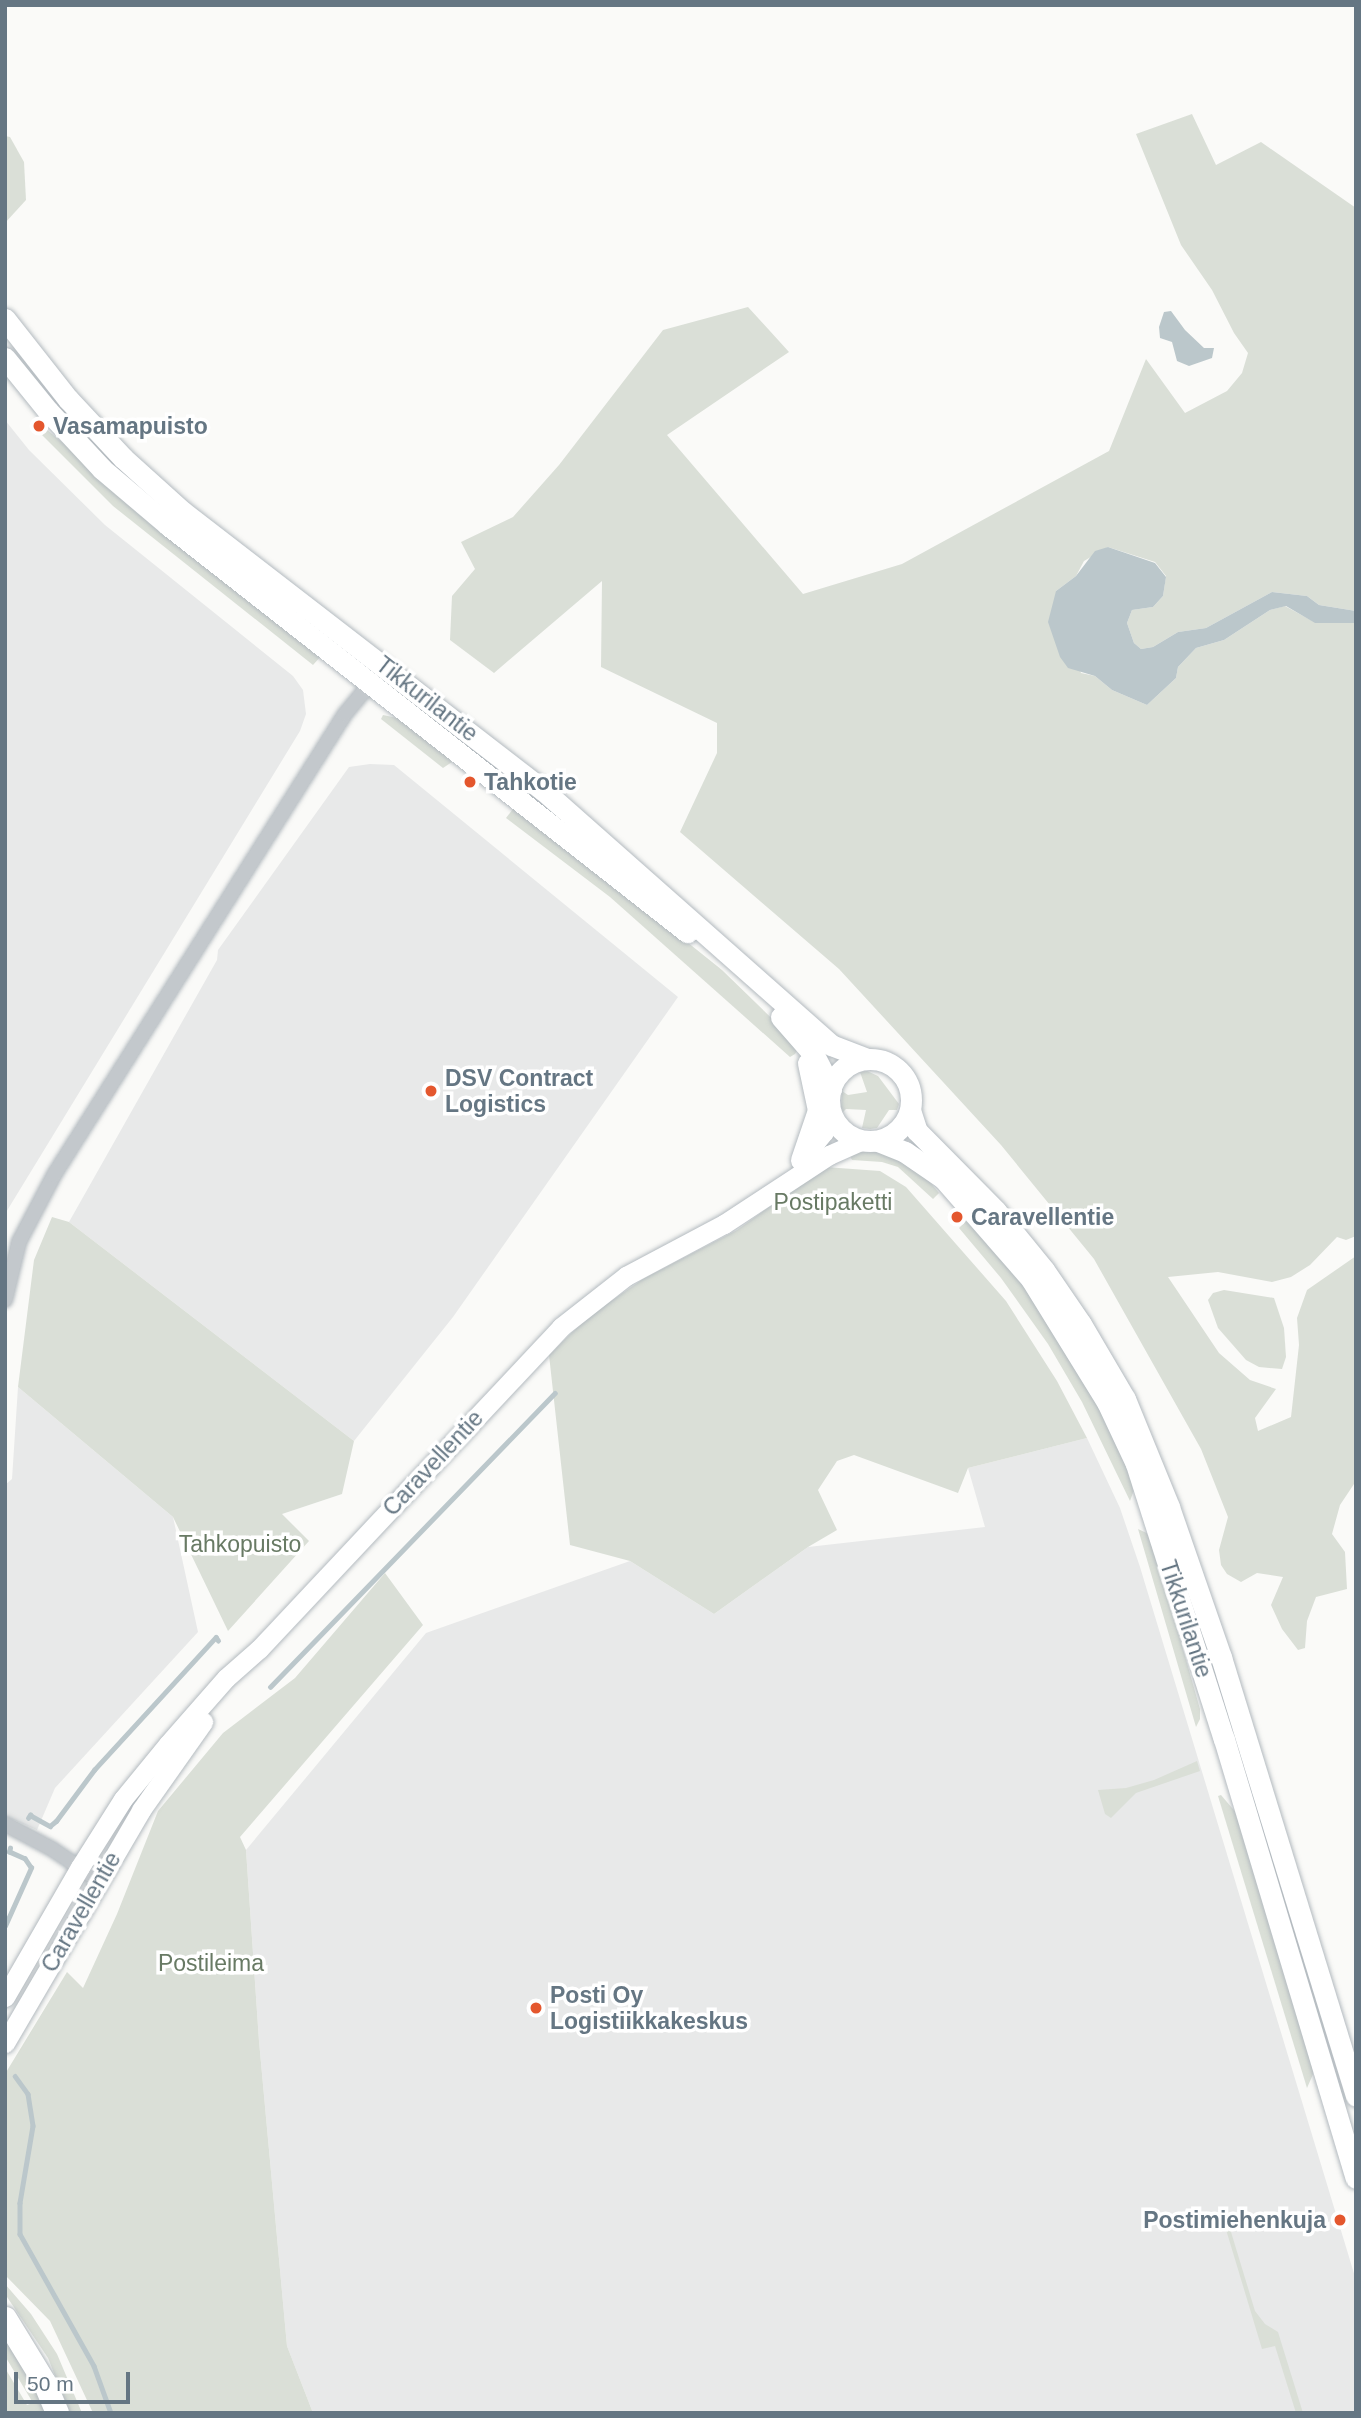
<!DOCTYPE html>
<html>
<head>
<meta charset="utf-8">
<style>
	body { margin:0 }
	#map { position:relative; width:1361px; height:2418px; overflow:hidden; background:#fafaf8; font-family:Arial,sans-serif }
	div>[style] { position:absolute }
	.built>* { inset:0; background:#e8e9e9 }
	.green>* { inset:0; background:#dadfd7 }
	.water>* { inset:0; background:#bbc7cb }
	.stream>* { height:4.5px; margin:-2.25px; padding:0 2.25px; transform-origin:2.25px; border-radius:2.25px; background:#bbc7cb }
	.roads { filter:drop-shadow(0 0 2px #b3babf) drop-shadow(0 0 2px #b3babf) }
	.minor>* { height:14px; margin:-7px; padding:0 7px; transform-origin:7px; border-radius:7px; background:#c3c8cc }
	.secondary>* { height:19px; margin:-9.5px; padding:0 9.5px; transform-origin:9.5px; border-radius:9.5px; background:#fff }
	.primary>* { height:21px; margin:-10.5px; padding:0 10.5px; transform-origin:10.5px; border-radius:10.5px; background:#fff }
	.primary>.ring { margin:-10.5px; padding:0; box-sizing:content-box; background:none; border:21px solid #fff; border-radius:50% }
	.trunk>* { height:23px; margin:-11.5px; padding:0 11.5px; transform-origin:11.5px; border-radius:11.5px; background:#fff }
	.dots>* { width:19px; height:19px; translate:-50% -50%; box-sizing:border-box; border:4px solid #fff; border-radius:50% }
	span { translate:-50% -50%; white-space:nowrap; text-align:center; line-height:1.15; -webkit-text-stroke:7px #fff; paint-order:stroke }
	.poi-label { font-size:23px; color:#657683; font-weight:700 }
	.left { translate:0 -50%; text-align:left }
	.right { translate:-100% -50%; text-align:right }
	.street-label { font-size:23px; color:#657683 }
	.park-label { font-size:23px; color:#687a64 }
	.frame { position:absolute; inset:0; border:7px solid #657683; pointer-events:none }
	.scale { position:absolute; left:14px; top:2372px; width:116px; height:32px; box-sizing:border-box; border:4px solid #657683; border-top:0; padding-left:9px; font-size:21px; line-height:24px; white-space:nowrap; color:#657683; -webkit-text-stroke:5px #fff; paint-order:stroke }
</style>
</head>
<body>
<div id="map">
	<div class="built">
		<i style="clip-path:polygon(5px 420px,29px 450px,105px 525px,293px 676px,303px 690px,306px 714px,300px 731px,5px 1214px)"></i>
		<i style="clip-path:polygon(370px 764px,394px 765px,678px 997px,453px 1317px,354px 1441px,69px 1222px,217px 960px,218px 950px,349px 767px)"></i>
		<i style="clip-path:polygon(18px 1387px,173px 1517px,198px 1632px,55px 1788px,37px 1830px,5px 1816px,5px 1485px,12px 1479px)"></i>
		<i style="clip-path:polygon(1087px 1438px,1120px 1508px,1140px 1567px,1356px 2280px,1356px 2413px,313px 2413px,287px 2346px,259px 2041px,246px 1850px,426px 1633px,630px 1561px,714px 1614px,808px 1547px,985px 1527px,968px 1468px)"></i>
	</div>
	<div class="green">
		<i style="clip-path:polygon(1192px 114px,1216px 165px,1261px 142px,1356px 208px,1356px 611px,1319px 605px,1307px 596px,1272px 592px,1206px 628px,1178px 632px,1153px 647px,1141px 649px,1134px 643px,1127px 623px,1132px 610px,1153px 607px,1163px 596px,1166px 576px,1155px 562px,1108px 547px,1084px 561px,1076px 576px,1056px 591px,1081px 673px,1095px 676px,1112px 690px,1147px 705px,1176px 678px,1178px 667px,1196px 648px,1224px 640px,1270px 610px,1285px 606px,1316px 623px,1356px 623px,1356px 1236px,1346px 1240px,1337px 1237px,1310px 1265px,1291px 1277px,1272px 1282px,1218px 1272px,1168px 1277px,1219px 1353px,1250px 1380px,1276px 1389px,1255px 1418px,1258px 1431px,1291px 1417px,1299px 1345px,1297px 1318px,1307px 1290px,1356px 1256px,1356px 1481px,1340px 1505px,1332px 1534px,1345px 1552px,1347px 1589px,1316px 1597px,1307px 1621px,1305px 1648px,1298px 1650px,1282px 1629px,1271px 1605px,1283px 1577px,1257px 1573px,1241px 1582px,1227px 1574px,1221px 1565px,1219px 1550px,1228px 1517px,1201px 1449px,1094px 1259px,1001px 1145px,839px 969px,680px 832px,717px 753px,717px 723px,601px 667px,602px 581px,494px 673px,450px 640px,452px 596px,475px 569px,461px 542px,513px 517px,559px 465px,663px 330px,748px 307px,789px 352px,667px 435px,803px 594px,902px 564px,1109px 451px,1146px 359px,1185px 413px,1227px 391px,1242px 373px,1248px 353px,1234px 333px,1212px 290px,1181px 245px,1136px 134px)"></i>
		<i style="clip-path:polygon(5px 136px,10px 137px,24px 162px,26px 200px,5px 223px)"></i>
		<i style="clip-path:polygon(46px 429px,322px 655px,313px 665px,113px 506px,40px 433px)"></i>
		<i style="clip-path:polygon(383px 715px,402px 719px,425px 734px,452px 762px,443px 768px,381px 719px)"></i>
		<i style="clip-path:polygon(516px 805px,722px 970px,796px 1042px,799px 1046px,795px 1054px,790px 1057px,610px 897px,506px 818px)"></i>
		<i style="clip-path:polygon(867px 1071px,878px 1076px,899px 1104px,897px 1110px,889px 1110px,877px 1128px,870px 1129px,862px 1128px,866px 1110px,846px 1109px,843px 1112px,841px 1107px,842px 1091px,848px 1095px,867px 1092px,860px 1072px)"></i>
		<i style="clip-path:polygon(866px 1150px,899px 1157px,924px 1175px,939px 1193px,933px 1199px,898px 1167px,882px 1162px,852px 1160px,849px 1154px)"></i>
		<i style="clip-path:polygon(825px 1167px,880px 1171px,906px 1187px,1006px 1301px,1057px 1381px,1087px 1438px,968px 1468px,958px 1493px,854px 1455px,837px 1461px,818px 1490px,837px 1530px,808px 1547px,714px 1614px,630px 1561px,570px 1545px,549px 1355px,588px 1317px,643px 1279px,737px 1230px)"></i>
		<i style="clip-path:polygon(52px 1217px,69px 1222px,354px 1441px,342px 1494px,282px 1514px,309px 1541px,228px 1631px,173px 1517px,18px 1387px,34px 1260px)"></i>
		<i style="clip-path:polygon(966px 1221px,994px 1243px,1046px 1312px,1120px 1444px,1134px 1490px,1130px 1501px,1082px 1402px,1048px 1344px,1001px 1278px,959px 1228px)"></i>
		<i style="clip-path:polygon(1224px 1290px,1274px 1298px,1284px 1328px,1286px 1357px,1282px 1369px,1259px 1367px,1246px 1360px,1218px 1328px,1208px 1300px,1213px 1293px)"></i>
		<i style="clip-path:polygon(1138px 1529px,1153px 1536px,1177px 1611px,1179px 1635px,1200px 1709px,1200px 1719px,1196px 1727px)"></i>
		<i style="clip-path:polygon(385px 1573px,423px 1625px,240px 1837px,246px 1850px,259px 2041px,287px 2346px,313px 2413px,93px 2413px,50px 2321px,5px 2275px,5px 2074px,67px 1972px,83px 1988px,117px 1914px,158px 1811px,223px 1733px,295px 1678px)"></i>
		<i style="clip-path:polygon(1197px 1761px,1200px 1771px,1136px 1793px,1111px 1818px,1105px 1814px,1098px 1790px,1126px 1788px,1154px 1780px)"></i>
		<i style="clip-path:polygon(1221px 1795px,1238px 1815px,1314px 2072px,1307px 2088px,1218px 1796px)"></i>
		<i style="clip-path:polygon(1225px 2212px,1255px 2311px,1265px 2324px,1278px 2332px,1303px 2413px,1296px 2413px,1275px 2346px,1262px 2349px,1221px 2213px)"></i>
		<i style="clip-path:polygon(5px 2284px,31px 2314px,57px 2354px,82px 2413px,70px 2413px,48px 2358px,5px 2294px)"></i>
		<i style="clip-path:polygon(5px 2335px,34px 2385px,46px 2413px,5px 2413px,5px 2368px,27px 2405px,33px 2403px,5px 2356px)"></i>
	</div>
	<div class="water">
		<i style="clip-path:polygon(1171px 311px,1185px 330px,1204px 348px,1214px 348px,1212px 358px,1189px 366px,1177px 361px,1172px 342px,1160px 338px,1159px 327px,1164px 312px)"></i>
		<i style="clip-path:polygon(1108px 547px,1155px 563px,1166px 577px,1163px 596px,1153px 607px,1132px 610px,1127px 623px,1134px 643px,1141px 649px,1153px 647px,1178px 632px,1206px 628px,1272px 592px,1307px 596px,1319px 605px,1356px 611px,1356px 623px,1315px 623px,1286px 606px,1270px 610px,1224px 640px,1196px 648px,1178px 667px,1176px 678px,1147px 705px,1112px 690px,1095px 676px,1068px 668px,1060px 657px,1048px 622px,1056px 591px,1076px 576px,1095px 551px)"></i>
	</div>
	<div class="stream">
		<i style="left:270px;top:1687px;width:409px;rotate:-45.9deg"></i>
		<i style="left:28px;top:1818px;width:4px;rotate:-56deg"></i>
		<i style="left:30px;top:1815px;width:23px;rotate:29deg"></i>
		<i style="left:50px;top:1826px;width:8px;rotate:-40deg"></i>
		<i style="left:56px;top:1821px;width:64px;rotate:-53.3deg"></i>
		<i style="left:94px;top:1770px;width:180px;rotate:-47.5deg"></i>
		<i style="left:216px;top:1637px;width:4px;rotate:56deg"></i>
		<i style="left:5px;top:1926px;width:64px;rotate:-65.9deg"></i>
		<i style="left:31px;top:1868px;width:11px;rotate:-124deg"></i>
		<i style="left:25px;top:1859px;width:17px;rotate:-156deg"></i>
		<i style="left:9px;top:1852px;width:4px;rotate:-76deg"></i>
		<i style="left:15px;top:2076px;width:22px;rotate:54deg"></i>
		<i style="left:28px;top:2094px;width:32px;rotate:81deg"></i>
		<i style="left:33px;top:2126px;width:78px;rotate:99.6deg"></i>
		<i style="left:20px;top:2203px;width:31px;rotate:90deg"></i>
		<i style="left:20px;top:2234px;width:151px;rotate:60.7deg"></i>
		<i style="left:94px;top:2366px;width:50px;rotate:70.1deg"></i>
	</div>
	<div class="roads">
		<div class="minor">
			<i style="left:5px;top:1300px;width:60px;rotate:-76.4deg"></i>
			<i style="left:19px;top:1242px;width:76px;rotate:-62.4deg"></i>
			<i style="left:54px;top:1175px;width:545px;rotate:-57.74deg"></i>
			<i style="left:345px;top:714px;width:45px;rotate:-50.4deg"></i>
			<i style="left:5px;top:1824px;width:53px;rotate:28deg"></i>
			<i style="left:52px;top:1849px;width:55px;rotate:34deg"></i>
		</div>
		<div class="secondary">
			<i style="left:802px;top:1159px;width:35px;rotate:-51deg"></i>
			<i style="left:824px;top:1132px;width:22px;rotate:-72deg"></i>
			<i style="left:5px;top:1997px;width:150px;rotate:-60deg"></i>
			<i style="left:80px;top:1867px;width:80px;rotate:-57.7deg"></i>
			<i style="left:123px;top:1799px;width:71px;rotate:-50.7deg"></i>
			<i style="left:168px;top:1744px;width:88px;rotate:-48.7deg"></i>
			<i style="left:226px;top:1678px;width:44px;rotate:-41.3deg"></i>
			<i style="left:259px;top:1649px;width:441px;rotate:-46.8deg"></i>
			<i style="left:561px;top:1327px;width:83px;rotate:-38.1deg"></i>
			<i style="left:626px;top:1276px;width:111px;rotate:-28deg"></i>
			<i style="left:724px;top:1224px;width:126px;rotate:-33.3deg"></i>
			<i style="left:829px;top:1155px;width:35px;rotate:-24deg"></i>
			<i style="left:5px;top:2043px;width:270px;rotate:-59.7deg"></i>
			<i style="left:141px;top:1810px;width:108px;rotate:-54.8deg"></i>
		</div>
		<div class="primary">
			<i style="left:5px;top:319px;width:102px;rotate:51.8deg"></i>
			<i style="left:68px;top:399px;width:81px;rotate:47deg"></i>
			<i style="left:123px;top:458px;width:81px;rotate:42deg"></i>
			<i style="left:183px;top:512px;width:455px;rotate:37.7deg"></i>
			<i style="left:543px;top:790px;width:385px;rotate:41.5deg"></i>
			<i style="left:831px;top:1045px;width:39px;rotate:21deg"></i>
			<i style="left:5px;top:358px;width:68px;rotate:50.9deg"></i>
			<i style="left:48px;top:411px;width:79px;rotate:47deg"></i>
			<i style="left:102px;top:469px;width:87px;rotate:40.3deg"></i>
			<i style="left:168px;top:525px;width:660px;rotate:38.1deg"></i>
			<i style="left:781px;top:1017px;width:50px;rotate:49deg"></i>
			<i style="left:814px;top:1055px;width:38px;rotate:63deg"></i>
			<i class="ring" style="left:829px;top:1059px;width:61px;height:61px"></i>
			<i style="left:910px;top:1110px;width:22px;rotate:72deg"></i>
			<i style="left:917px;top:1131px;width:112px;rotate:45.4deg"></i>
			<i style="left:996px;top:1211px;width:76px;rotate:50.9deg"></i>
			<i style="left:1044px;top:1270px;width:65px;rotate:55.6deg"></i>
			<i style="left:1081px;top:1324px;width:87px;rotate:59.6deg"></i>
			<i style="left:1125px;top:1399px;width:117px;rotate:67.8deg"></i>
			<i style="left:1169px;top:1507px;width:159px;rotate:70.9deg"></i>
			<i style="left:1221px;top:1657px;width:459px;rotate:72.9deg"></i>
			<i style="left:878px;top:1141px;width:29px;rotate:22deg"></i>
			<i style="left:905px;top:1152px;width:46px;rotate:34.4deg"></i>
			<i style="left:943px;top:1178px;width:134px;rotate:48.9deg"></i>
			<i style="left:1031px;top:1279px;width:145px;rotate:58.3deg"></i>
			<i style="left:1107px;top:1402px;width:68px;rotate:64.9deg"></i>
			<i style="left:1136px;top:1464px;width:289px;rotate:72.3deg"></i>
			<i style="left:1224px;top:1739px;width:458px;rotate:73.3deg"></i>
			<i style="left:801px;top:1160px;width:53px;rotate:-71.2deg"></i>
			<i style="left:818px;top:1110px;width:48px;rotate:-102deg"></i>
		</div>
		<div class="trunk">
			<i style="left:5px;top:2318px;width:75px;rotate:58.6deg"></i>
			<i style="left:44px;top:2382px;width:34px;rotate:67deg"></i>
		</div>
	</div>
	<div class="dots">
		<i style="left:39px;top:426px;background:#e4572e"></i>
		<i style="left:470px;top:782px;background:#e4572e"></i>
		<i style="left:431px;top:1091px;background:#e4572e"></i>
		<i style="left:957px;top:1217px;background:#e4572e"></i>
		<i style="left:536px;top:2008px;background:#e4572e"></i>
		<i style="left:1340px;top:2220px;background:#e4572e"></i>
	</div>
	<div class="poi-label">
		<span class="left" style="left:53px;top:426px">Vasamapuisto</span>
		<span class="left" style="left:484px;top:782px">Tahkotie</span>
		<span class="left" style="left:445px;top:1091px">DSV Contract<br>Logistics</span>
		<span class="left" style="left:971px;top:1217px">Caravellentie</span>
		<span class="left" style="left:550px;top:2008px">Posti Oy<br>Logistiikkakeskus</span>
		<span class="right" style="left:1326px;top:2220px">Postimiehenkuja</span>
	</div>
	<div class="street-label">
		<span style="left:427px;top:699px;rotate:38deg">Tikkurilantie</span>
		<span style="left:433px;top:1463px;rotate:-47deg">Caravellentie</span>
		<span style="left:1186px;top:1619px;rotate:72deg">Tikkurilantie</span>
		<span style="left:81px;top:1912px;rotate:-60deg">Caravellentie</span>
	</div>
	<div class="park-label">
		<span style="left:833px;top:1202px">Postipaketti</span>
		<span style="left:240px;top:1544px">Tahkopuisto</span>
		<span style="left:211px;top:1963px">Postileima</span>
	</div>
	<div class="frame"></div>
	<div class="scale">50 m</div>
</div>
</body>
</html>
